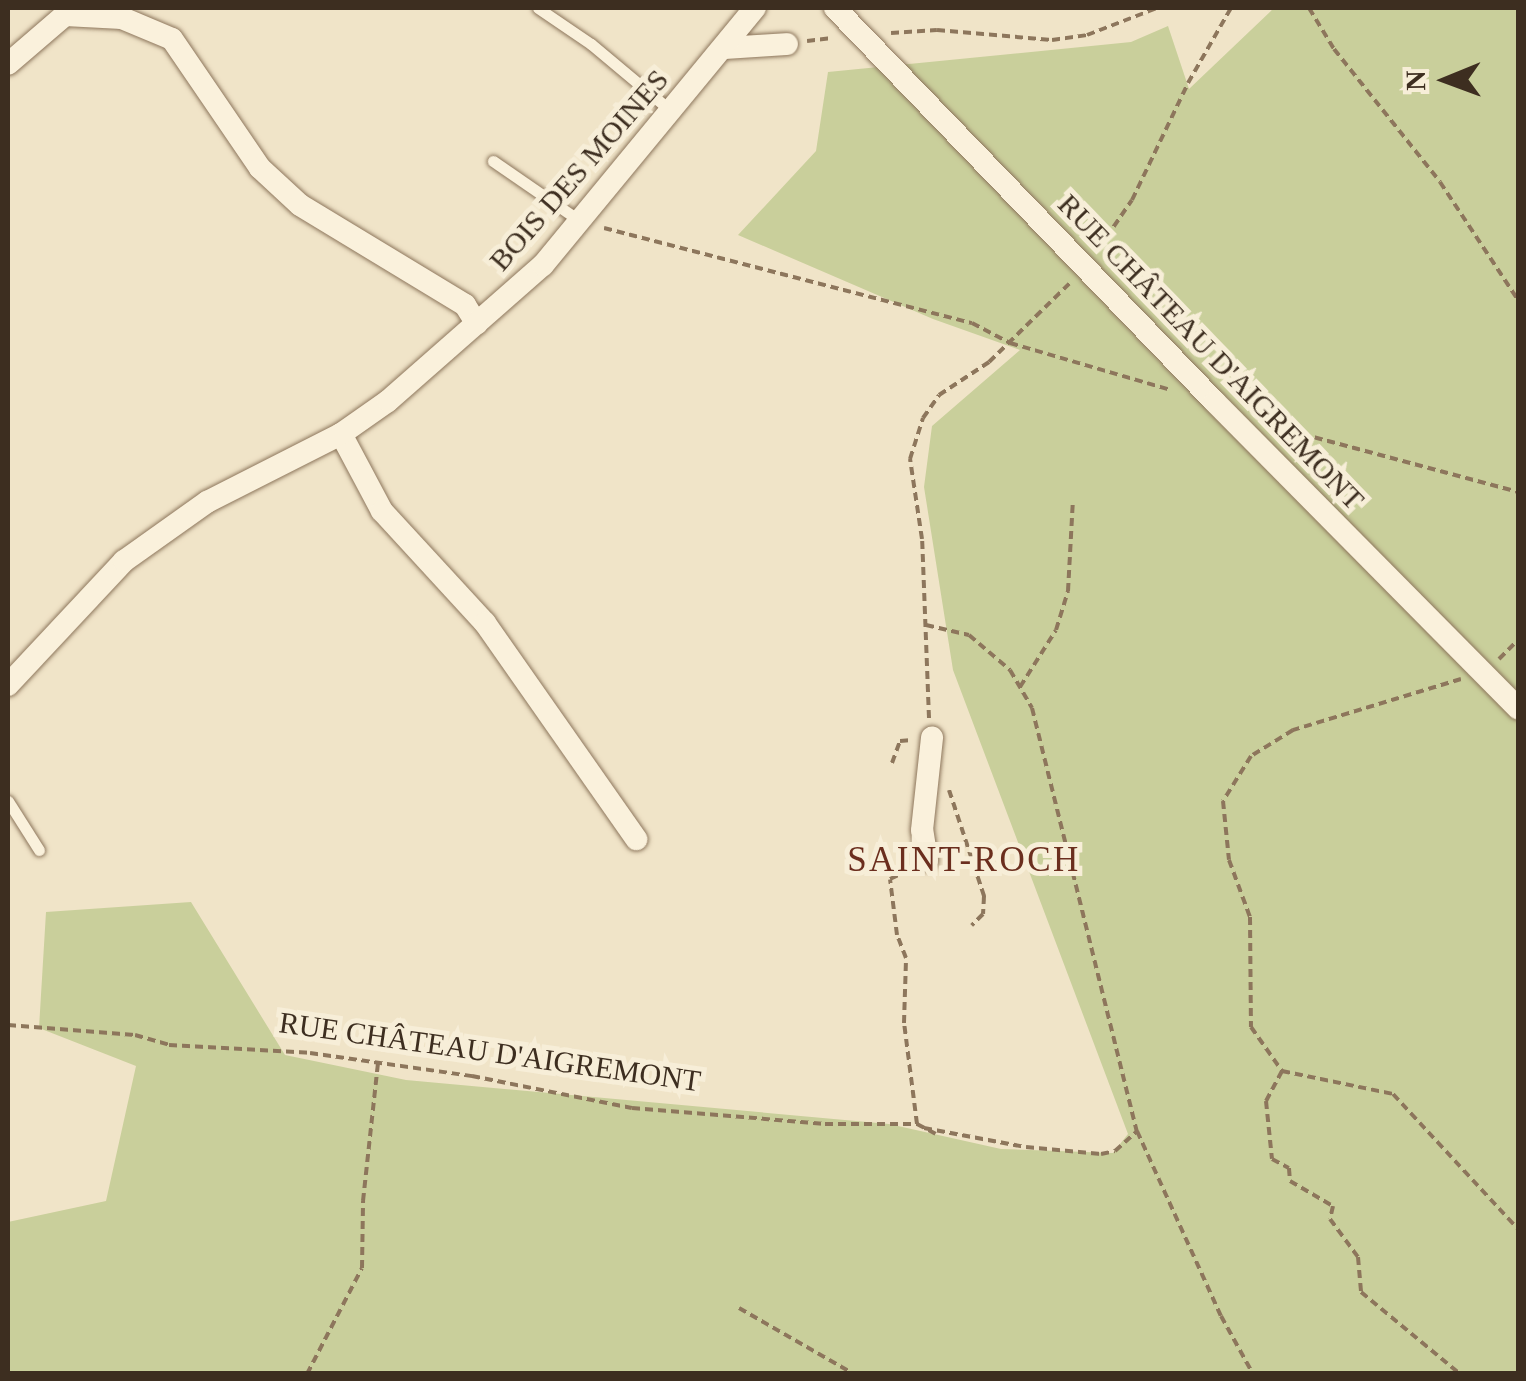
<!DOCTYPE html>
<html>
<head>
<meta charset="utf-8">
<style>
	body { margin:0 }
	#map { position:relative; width:1526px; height:1381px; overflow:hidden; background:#f0e4c8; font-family:"Times New Roman",serif }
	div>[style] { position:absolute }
	.green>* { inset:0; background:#c9cf9b }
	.path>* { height:4px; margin-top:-2px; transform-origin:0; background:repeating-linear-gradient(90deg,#8d765c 0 8px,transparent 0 13px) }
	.roads { filter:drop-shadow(0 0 2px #8d765c) drop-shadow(0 0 2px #8d765c) }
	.service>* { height:11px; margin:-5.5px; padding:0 5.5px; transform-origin:5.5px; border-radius:5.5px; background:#faf1dc }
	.minor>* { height:22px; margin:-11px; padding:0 11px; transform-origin:11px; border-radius:11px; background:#faf1dc }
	span { translate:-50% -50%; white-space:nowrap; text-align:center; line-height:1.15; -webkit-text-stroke:10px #f7eed8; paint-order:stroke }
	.street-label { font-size:30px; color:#3d2e20 }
	.quarter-label { font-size:35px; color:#6b2e1e; letter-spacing:2.5px }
	.frame { position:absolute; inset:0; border:10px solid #3d2e20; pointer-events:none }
	.north { position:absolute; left:1396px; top:30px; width:100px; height:100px; -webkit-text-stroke:8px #f7eed8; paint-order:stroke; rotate:269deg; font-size:28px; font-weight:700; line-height:40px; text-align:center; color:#3d2e20 }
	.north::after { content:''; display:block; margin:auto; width:35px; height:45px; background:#3d2e20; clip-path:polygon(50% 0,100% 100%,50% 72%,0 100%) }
</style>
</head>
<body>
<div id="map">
	<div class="green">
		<i style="clip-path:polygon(1274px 8px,1518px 8px,1518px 1373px,8px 1373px,8px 1222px,106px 1201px,136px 1066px,39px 1028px,46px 912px,191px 902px,285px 1055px,406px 1080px,889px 1124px,1001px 1149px,1113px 1153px,1128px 1134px,953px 670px,924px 487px,932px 426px,1020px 350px,933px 319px,738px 235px,816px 151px,828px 72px,1131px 42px,1168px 26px,1189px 89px)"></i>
	</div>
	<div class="path">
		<i style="left:1309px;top:8px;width:48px;rotate:58.6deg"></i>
		<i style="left:1334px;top:49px;width:170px;rotate:51.4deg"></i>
		<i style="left:1440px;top:182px;width:141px;rotate:56.5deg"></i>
		<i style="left:891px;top:33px;width:46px;rotate:-3.7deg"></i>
		<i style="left:937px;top:30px;width:115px;rotate:5deg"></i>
		<i style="left:1052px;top:40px;width:35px;rotate:-8deg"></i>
		<i style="left:1087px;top:35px;width:75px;rotate:-21.1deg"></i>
		<i style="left:807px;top:41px;width:25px;rotate:-7deg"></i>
		<i style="left:604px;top:228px;width:380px;rotate:14.5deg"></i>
		<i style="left:972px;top:323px;width:43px;rotate:27.8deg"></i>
		<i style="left:1010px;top:343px;width:168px;rotate:16.3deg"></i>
		<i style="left:1099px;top:248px;width:58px;rotate:-55.5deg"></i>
		<i style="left:1132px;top:200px;width:130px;rotate:-64.4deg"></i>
		<i style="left:1188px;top:83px;width:86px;rotate:-60.2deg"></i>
		<i style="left:1266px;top:420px;width:39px;rotate:21deg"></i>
		<i style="left:1302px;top:434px;width:224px;rotate:15deg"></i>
		<i style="left:926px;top:625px;width:44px;rotate:13.1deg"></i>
		<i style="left:969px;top:635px;width:54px;rotate:40.5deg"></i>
		<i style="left:1010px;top:670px;width:44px;rotate:59.9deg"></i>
		<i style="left:1032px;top:708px;width:436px;rotate:76.1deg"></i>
		<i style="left:1137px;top:1131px;width:203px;rotate:65.6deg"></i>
		<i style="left:1221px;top:1316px;width:66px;rotate:61.1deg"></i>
		<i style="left:1499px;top:659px;width:27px;rotate:-45deg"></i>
		<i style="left:1461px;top:679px;width:176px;rotate:163.1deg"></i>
		<i style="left:1293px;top:730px;width:49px;rotate:148.2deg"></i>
		<i style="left:1251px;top:756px;width:53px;rotate:121.9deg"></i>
		<i style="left:1223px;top:801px;width:59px;rotate:84.2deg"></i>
		<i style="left:1229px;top:860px;width:61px;rotate:69.8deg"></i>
		<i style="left:1250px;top:917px;width:110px;rotate:89.5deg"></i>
		<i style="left:1251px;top:1027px;width:54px;rotate:54.8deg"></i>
		<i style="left:1282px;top:1071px;width:113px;rotate:11.7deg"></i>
		<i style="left:1393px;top:1094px;width:184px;rotate:47.2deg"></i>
		<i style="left:1020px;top:687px;width:67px;rotate:-57.7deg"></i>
		<i style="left:1056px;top:630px;width:41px;rotate:-72.9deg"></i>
		<i style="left:1068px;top:591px;width:91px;rotate:-86.9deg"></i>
		<i style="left:929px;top:718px;width:179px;rotate:-92.2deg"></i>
		<i style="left:922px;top:539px;width:81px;rotate:-98.5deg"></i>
		<i style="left:910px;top:459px;width:43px;rotate:-72.4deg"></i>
		<i style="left:923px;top:418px;width:28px;rotate:-55deg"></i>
		<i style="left:939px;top:395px;width:60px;rotate:-33.4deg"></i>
		<i style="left:989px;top:362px;width:115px;rotate:-44.3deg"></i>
		<i style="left:892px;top:763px;width:23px;rotate:-70deg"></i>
		<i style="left:900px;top:741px;width:12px;rotate:-5deg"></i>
		<i style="left:949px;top:790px;width:112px;rotate:71.7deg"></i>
		<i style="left:984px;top:896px;width:18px;rotate:93deg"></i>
		<i style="left:983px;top:914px;width:16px;rotate:135deg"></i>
		<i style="left:8px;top:1025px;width:127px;rotate:4.5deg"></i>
		<i style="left:135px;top:1035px;width:35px;rotate:16deg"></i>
		<i style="left:169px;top:1045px;width:141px;rotate:3.2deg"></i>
		<i style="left:310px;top:1053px;width:164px;rotate:8.1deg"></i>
		<i style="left:472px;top:1076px;width:163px;rotate:11.3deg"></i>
		<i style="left:632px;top:1108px;width:194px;rotate:4.7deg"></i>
		<i style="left:825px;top:1124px;width:92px"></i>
		<i style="left:917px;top:1124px;width:102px;rotate:-97.3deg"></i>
		<i style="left:904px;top:1023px;width:65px;rotate:-88.2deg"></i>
		<i style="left:906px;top:958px;width:25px;rotate:-111deg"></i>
		<i style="left:897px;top:935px;width:56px;rotate:-97.1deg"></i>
		<i style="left:890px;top:879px;width:19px;rotate:-25deg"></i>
		<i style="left:1282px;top:1071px;width:34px;rotate:118deg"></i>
		<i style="left:1266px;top:1101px;width:58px;rotate:84.1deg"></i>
		<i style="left:1272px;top:1159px;width:19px;rotate:28deg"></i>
		<i style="left:1289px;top:1168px;width:13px;rotate:86deg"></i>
		<i style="left:1290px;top:1181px;width:50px;rotate:30.2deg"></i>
		<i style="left:1333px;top:1206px;width:13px;rotate:103deg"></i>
		<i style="left:1330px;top:1219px;width:47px;rotate:53.6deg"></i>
		<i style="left:1358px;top:1257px;width:35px;rotate:85deg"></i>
		<i style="left:1361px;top:1292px;width:129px;rotate:39.6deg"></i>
		<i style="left:917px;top:1124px;width:21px;rotate:28deg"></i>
		<i style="left:924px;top:1128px;width:104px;rotate:10.6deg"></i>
		<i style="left:1026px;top:1147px;width:75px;rotate:5.3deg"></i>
		<i style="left:1101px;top:1154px;width:14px;rotate:-12deg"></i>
		<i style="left:1115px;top:1151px;width:30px;rotate:-42deg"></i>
		<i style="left:739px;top:1308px;width:133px;rotate:29.9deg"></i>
		<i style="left:307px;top:1374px;width:119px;rotate:-62.6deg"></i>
		<i style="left:362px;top:1268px;width:67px;rotate:-89.1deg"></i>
		<i style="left:363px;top:1201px;width:138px;rotate:-83.8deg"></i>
	</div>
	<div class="roads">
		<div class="service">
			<i style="left:538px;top:8px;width:64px;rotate:34.2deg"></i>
			<i style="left:591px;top:44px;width:104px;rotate:39.9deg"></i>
			<i style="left:493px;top:161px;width:106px;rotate:34.6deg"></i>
			<i style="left:8px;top:801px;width:58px;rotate:57.7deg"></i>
		</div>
		<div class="minor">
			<i style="left:835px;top:8px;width:547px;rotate:46.04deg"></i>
			<i style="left:1215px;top:402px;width:431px;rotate:45.3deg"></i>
			<i style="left:724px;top:48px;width:63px;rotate:-3.6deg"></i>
			<i style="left:8px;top:64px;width:75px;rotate:-40.7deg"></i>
			<i style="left:65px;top:15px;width:57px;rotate:3deg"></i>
			<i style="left:122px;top:18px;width:54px;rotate:22.8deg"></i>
			<i style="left:172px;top:39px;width:156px;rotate:55.7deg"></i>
			<i style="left:260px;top:168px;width:54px;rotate:42.8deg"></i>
			<i style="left:300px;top:205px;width:193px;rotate:31.2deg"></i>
			<i style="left:465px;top:305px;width:22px;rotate:58deg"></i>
			<i style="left:341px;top:434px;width:87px;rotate:62deg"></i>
			<i style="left:382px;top:511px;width:152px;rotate:47.4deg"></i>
			<i style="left:485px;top:623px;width:264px;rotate:55deg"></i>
			<i style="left:8px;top:685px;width:170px;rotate:-46.9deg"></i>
			<i style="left:124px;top:561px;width:102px;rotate:-35.4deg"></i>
			<i style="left:207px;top:502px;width:150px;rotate:-26.9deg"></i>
			<i style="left:341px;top:434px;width:57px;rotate:-35.1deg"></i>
			<i style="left:388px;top:401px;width:206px;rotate:-41.3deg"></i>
			<i style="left:543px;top:265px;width:333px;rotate:-50.5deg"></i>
			<i style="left:927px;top:860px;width:30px;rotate:-99deg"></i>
			<i style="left:922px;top:830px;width:93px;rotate:-83.8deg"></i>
		</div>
	</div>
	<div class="street-label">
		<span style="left:579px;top:170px;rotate:-49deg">BOIS DES MOINES</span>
		<span style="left:1211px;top:352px;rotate:46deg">RUE CHÂTEAU D'AIGREMONT</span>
		<span style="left:490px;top:1052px;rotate:8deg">RUE CHÂTEAU D'AIGREMONT</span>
	</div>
	<div class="quarter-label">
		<span style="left:964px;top:860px">SAINT-ROCH</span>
	</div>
	<div class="frame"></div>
	<div class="north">N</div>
</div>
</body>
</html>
